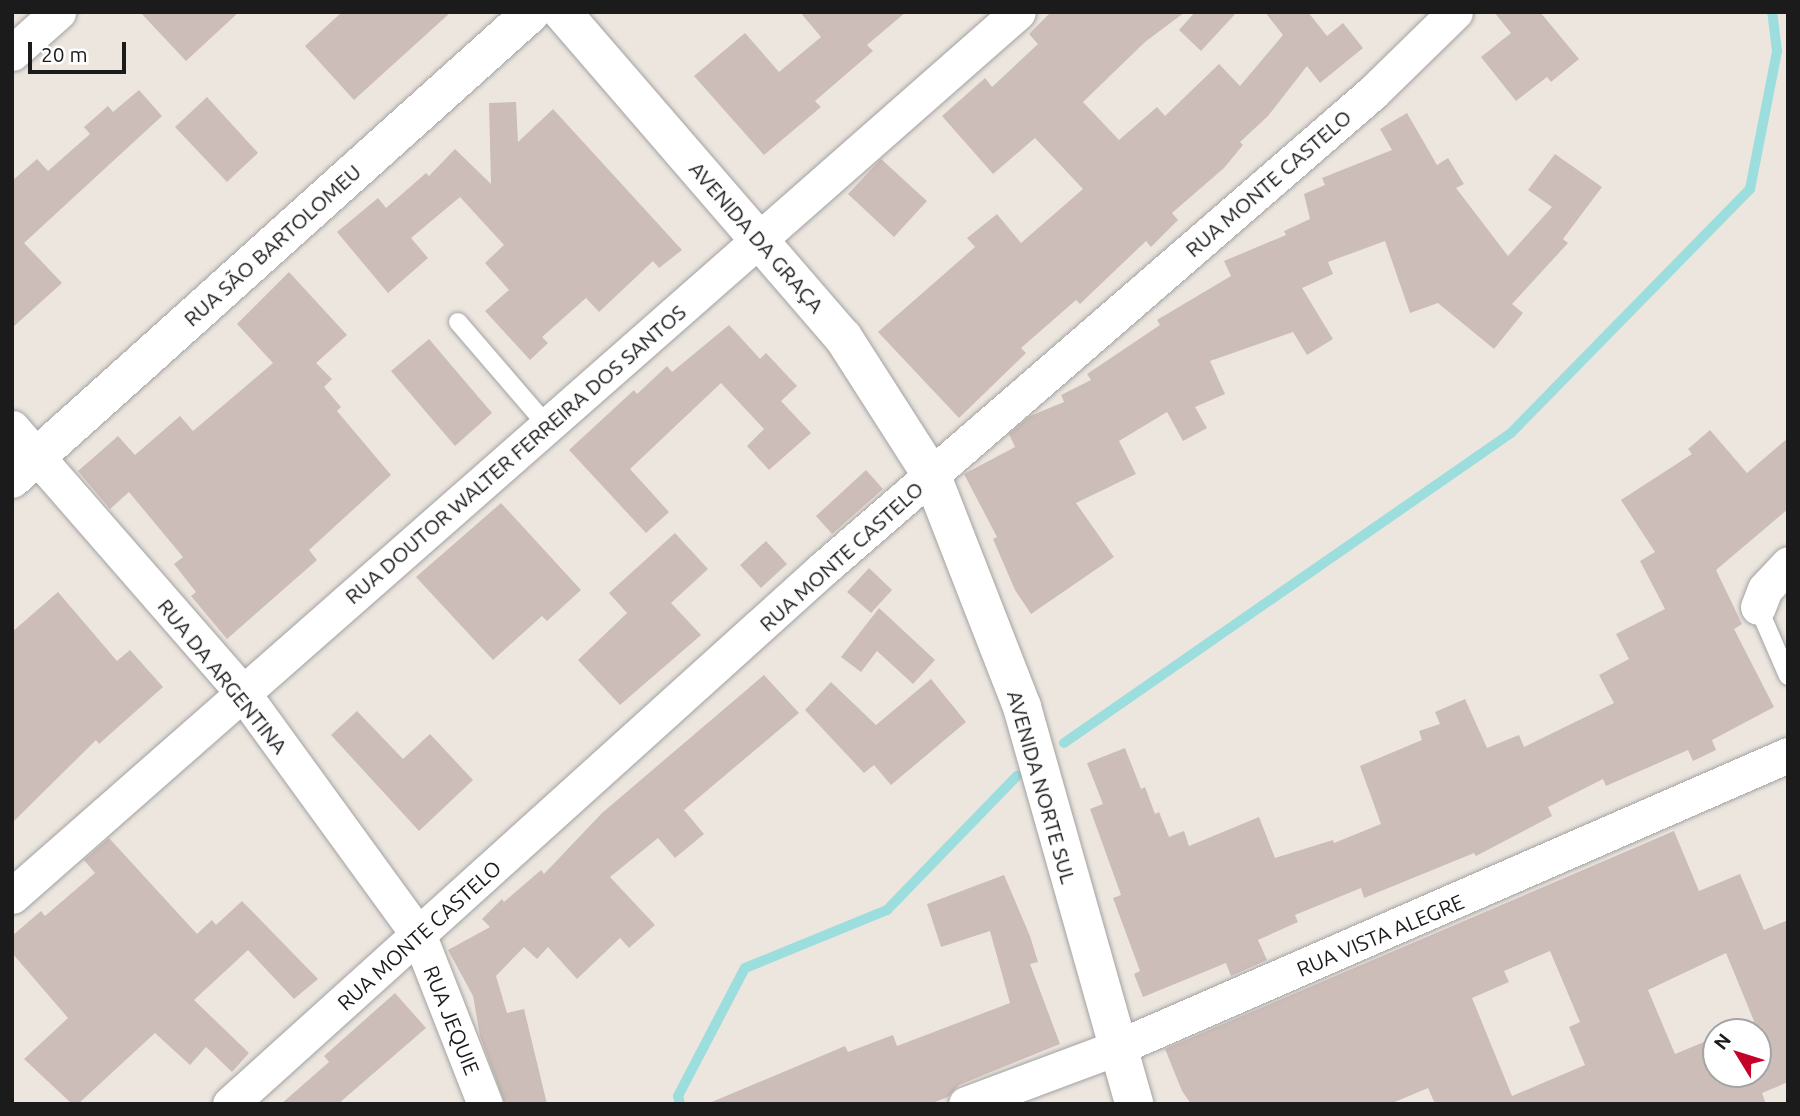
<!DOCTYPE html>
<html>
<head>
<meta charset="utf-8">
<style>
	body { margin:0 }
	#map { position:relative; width:1800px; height:1116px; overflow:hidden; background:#ede6df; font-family:Ubuntu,sans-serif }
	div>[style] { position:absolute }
	.stream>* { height:10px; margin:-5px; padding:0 5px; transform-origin:5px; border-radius:5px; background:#9cddde }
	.building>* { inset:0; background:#cdbdb8 }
	.roads { filter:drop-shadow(0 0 2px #a2a2a2) drop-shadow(0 0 2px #a2a2a2) }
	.service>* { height:18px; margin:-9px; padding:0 9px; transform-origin:9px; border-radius:9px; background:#fff }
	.minor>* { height:35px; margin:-17.5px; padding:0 17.5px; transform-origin:17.5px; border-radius:17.5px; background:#fff }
	.tertiary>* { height:38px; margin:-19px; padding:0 19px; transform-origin:19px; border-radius:19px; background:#fff }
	span { translate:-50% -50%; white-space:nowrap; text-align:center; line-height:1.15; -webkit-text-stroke:7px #fff; paint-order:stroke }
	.street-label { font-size:21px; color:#1b1b1b }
	.frame { position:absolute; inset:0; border:14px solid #1b1b1b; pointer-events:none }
	.north { position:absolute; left:1702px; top:1018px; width:70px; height:70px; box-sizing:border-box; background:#fff; border:2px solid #a4a4a4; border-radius:50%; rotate:308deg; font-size:19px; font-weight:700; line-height:28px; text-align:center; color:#1b1b1b }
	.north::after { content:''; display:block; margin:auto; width:24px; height:32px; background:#c50029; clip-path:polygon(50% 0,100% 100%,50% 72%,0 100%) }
	.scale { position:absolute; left:28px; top:42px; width:98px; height:32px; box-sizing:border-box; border:4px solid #1b1b1b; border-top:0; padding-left:9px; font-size:21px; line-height:24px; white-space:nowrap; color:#1b1b1b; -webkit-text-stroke:5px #fff; paint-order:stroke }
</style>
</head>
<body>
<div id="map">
	<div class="stream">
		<i style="left:1064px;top:743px;width:544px;rotate:-34.74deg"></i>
		<i style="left:1511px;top:433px;width:342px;rotate:-45.6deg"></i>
		<i style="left:1750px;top:189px;width:141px;rotate:-78.9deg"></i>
		<i style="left:1777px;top:51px;width:39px;rotate:-97deg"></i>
		<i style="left:680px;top:1104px;width:8px;rotate:-104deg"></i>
		<i style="left:678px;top:1096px;width:144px;rotate:-62.4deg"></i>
		<i style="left:745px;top:968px;width:153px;rotate:-22.2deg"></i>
		<i style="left:887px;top:910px;width:187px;rotate:-45.9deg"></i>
	</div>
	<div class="building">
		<i style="clip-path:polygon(140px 12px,239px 12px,186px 61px)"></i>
		<i style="clip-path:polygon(342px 12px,451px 12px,354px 100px,305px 46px)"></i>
		<i style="clip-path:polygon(800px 12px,906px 12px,867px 45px,873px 51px,815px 101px,821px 107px,764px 155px,694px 76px,745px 33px,779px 72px,821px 37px)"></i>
		<i style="clip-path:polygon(1051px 12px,1185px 12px,1145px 42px,1083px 102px,1119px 140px,1157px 107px,1165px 116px,1219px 64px,1240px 86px,1283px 35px,1265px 12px,1308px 12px,1327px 36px,1343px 23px,1363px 48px,1320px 83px,1307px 66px,1268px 116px,1240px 142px,1243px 145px,1224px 168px,1172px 213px,1178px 220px,1151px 247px,1146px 241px,1080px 304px,1076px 300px,1021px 348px,1026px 353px,959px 418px,878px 332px,975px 247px,967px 238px,997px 214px,1021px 243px,1083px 189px,1035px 138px,993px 174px,942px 116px,985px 78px,992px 87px,1038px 44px,1029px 34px)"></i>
		<i style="clip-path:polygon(1195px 12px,1237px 12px,1201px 51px,1179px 30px)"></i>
		<i style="clip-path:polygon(1494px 12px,1540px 12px,1579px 59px,1551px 82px,1547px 77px,1516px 101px,1481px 57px,1511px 33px)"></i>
		<i style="clip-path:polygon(139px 90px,162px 116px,24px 243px,62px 283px,12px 328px,12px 181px,37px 159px,48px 171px,90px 134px,84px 127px,108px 106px,113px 112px)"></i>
		<i style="clip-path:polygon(207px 97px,258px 153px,227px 182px,175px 127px)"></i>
		<i style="clip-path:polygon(516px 102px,518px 142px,553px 109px,682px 250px,659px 268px,653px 261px,599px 312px,586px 298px,542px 337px,548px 343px,530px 360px,485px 311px,509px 290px,485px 263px,504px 245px,460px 197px,411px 238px,428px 258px,388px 293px,337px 232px,378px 198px,386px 208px,426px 173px,429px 176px,455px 149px,491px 184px,489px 103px)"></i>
		<i style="clip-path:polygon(1407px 113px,1437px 165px,1448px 158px,1464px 184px,1456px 188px,1508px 256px,1552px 207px,1528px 190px,1555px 154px,1602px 187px,1563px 239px,1568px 243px,1512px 304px,1523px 313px,1494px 349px,1438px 303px,1410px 313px,1385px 241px,1328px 262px,1333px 274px,1302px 288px,1333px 339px,1307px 355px,1293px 332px,1210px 361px,1225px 394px,1195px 407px,1207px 428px,1183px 441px,1167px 412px,1119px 441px,1136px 474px,1076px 503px,1114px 557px,1031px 614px,1015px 590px,993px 539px,997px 537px,964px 474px,1015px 447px,1009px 434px,1030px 416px,1064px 402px,1061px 395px,1091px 380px,1087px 374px,1160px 325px,1157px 320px,1231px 276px,1224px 261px,1286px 235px,1284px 231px,1310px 219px,1304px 194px,1325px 185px,1322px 178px,1392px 150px,1380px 129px)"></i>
		<i style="clip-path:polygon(881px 159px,927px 201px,894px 237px,848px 194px)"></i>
		<i style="clip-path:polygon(289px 272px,347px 335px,316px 363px,332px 379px,324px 387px,341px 407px,337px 411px,391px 475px,309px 550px,317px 560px,227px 639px,191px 596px,196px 592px,174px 564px,183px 557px,129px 492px,110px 509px,78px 471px,118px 436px,135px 455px,180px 416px,193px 431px,273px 363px,237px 324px)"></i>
		<i style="clip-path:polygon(729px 325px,760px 359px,766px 353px,797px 386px,781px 401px,811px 433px,769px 470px,747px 446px,764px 429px,721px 383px,630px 469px,669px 512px,646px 533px,569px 450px,634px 390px,637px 394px,667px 366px,672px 372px)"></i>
		<i style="clip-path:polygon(429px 339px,492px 413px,455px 446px,391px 371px)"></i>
		<i style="clip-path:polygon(1710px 430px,1747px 473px,1788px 438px,1788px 509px,1716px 570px,1742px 624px,1734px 629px,1774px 707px,1712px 740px,1716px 750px,1693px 761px,1688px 750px,1606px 786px,1603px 779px,1548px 807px,1552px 816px,1476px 856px,1474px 853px,1364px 898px,1361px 888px,1295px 915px,1298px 922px,1258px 940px,1267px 960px,1231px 976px,1226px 963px,1143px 997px,1134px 974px,1140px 971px,1113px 898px,1121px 895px,1090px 809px,1103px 804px,1087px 763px,1125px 748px,1141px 789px,1145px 787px,1155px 814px,1159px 812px,1169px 837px,1184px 831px,1189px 846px,1259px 817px,1275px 858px,1333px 840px,1334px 843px,1381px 824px,1360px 766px,1422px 740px,1419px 731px,1440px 724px,1435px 712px,1465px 699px,1487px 748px,1519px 735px,1524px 747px,1614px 703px,1599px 675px,1629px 659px,1616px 634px,1665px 609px,1640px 561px,1655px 552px,1621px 500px,1692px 454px,1688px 449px)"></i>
		<i style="clip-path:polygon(866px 470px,883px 489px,832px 534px,816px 516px)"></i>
		<i style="clip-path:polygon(501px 503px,581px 590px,547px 621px,542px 616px,493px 660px,416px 577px)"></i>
		<i style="clip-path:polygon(675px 533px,708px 569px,671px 603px,701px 635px,620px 705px,578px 660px,627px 613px,609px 593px)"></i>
		<i style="clip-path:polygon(766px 541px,787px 564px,761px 588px,740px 565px)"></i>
		<i style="clip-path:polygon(869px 568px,892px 590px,871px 613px,847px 592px)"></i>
		<i style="clip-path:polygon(58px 592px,117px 661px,130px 650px,163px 687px,99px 744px,96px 740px,12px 823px,12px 632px)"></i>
		<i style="clip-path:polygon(879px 608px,935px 660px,913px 684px,877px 651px,861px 672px,841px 657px)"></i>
		<i style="clip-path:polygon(764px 675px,799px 713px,684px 810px,704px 834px,675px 858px,658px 838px,610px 877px,655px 925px,629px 948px,620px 938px,577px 979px,548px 947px,537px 959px,524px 947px,496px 976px,507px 1013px,524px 1009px,547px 1104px,505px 1104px,480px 1036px,473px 996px,448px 950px,490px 927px,482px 919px,502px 899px,504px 902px,541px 870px,544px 874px,602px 813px)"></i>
		<i style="clip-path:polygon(931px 679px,966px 722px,891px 785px,874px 765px,864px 773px,805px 710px,831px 682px,876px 725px)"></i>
		<i style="clip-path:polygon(357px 711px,403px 759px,430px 734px,473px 780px,419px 831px,331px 735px)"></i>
		<i style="clip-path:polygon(evenodd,1674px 831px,1699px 891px,1740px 874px,1764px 930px,1788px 920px,1788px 1082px,1762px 1093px,1766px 1104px,1435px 1104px,1428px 1088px,1390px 1104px,1191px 1104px,1182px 1091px,1165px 1049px,1674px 831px,1550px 951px,1580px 1022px,1569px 1027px,1585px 1065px,1512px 1096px,1472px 998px,1509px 982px,1504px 971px,1550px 951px,1674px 831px,1726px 953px,1754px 1021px,1728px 1032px,1758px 1032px,1758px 1074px,1716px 1074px,1716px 1037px,1675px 1054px,1648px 990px,1726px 953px)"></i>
		<i style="clip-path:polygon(109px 838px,197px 934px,212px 920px,216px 925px,242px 901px,318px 979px,294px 999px,248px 950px,194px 1000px,249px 1053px,232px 1072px,206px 1047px,190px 1065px,155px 1033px,78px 1104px,72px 1104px,24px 1059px,68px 1018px,12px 953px,12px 936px,41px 911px,45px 916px,95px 873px,84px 860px)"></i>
		<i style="clip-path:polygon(1004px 875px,1030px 936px,1038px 962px,1030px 964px,1060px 1044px,959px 1085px,948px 1097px,930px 1104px,707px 1104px,845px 1046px,848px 1052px,893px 1035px,897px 1046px,1010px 1003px,990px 931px,941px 947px,927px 904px)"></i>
		<i style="clip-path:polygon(395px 993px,426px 1028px,338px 1104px,281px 1104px,329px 1062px,324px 1056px)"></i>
	</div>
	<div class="roads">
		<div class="service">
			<i style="left:458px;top:322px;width:133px;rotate:49.3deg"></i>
			<i style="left:1758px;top:607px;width:75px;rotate:66.5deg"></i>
		</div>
		<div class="minor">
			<i style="left:12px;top:53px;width:62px;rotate:-41.7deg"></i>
			<i style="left:12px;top:428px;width:350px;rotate:48.9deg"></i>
			<i style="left:242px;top:692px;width:301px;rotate:54deg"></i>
			<i style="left:419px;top:936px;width:180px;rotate:68.6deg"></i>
			<i style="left:1758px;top:607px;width:19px;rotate:-69deg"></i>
			<i style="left:1765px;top:589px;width:34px;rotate:-47deg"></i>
			<i style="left:12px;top:896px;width:1339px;rotate:-41.31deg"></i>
			<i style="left:230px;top:1104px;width:801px;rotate:-42.07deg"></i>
			<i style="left:825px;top:567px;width:724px;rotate:-40.91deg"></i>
			<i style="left:1372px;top:93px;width:116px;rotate:-44.3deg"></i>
			<i style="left:966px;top:1104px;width:160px;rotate:-20.5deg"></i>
			<i style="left:1116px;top:1048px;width:733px;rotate:-23.56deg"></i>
		</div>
		<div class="tertiary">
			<i style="left:562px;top:12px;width:430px;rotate:49.2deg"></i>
			<i style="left:843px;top:337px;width:165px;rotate:57.4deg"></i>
			<i style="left:932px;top:476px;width:248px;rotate:68.7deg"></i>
			<i style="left:1022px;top:707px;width:412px;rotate:74.2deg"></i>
			<i style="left:12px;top:479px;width:699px;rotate:-41.93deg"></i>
		</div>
	</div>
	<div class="street-label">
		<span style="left:1268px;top:183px;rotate:-41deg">RUA MONTE CASTELO</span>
		<span style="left:757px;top:237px;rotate:49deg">AVENIDA DA GRAÇA</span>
		<span style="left:272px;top:245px;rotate:-42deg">RUA SÃO BARTOLOMEU</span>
		<span style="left:515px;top:454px;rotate:-41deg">RUA DOUTOR WALTER FERREIRA DOS SANTOS</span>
		<span style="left:841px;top:556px;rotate:-42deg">RUA MONTE CASTELO</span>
		<span style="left:223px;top:676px;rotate:51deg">RUA DA ARGENTINA</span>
		<span style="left:1042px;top:787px;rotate:74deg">AVENIDA NORTE SUL</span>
		<span style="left:419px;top:935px;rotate:-42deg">RUA MONTE CASTELO</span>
		<span style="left:1380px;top:935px;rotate:-23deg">RUA VISTA ALEGRE</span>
		<span style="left:452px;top:1020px;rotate:68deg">RUA JEQUIE</span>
	</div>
	<div class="frame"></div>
	<div class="north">N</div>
	<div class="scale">20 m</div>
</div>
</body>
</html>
